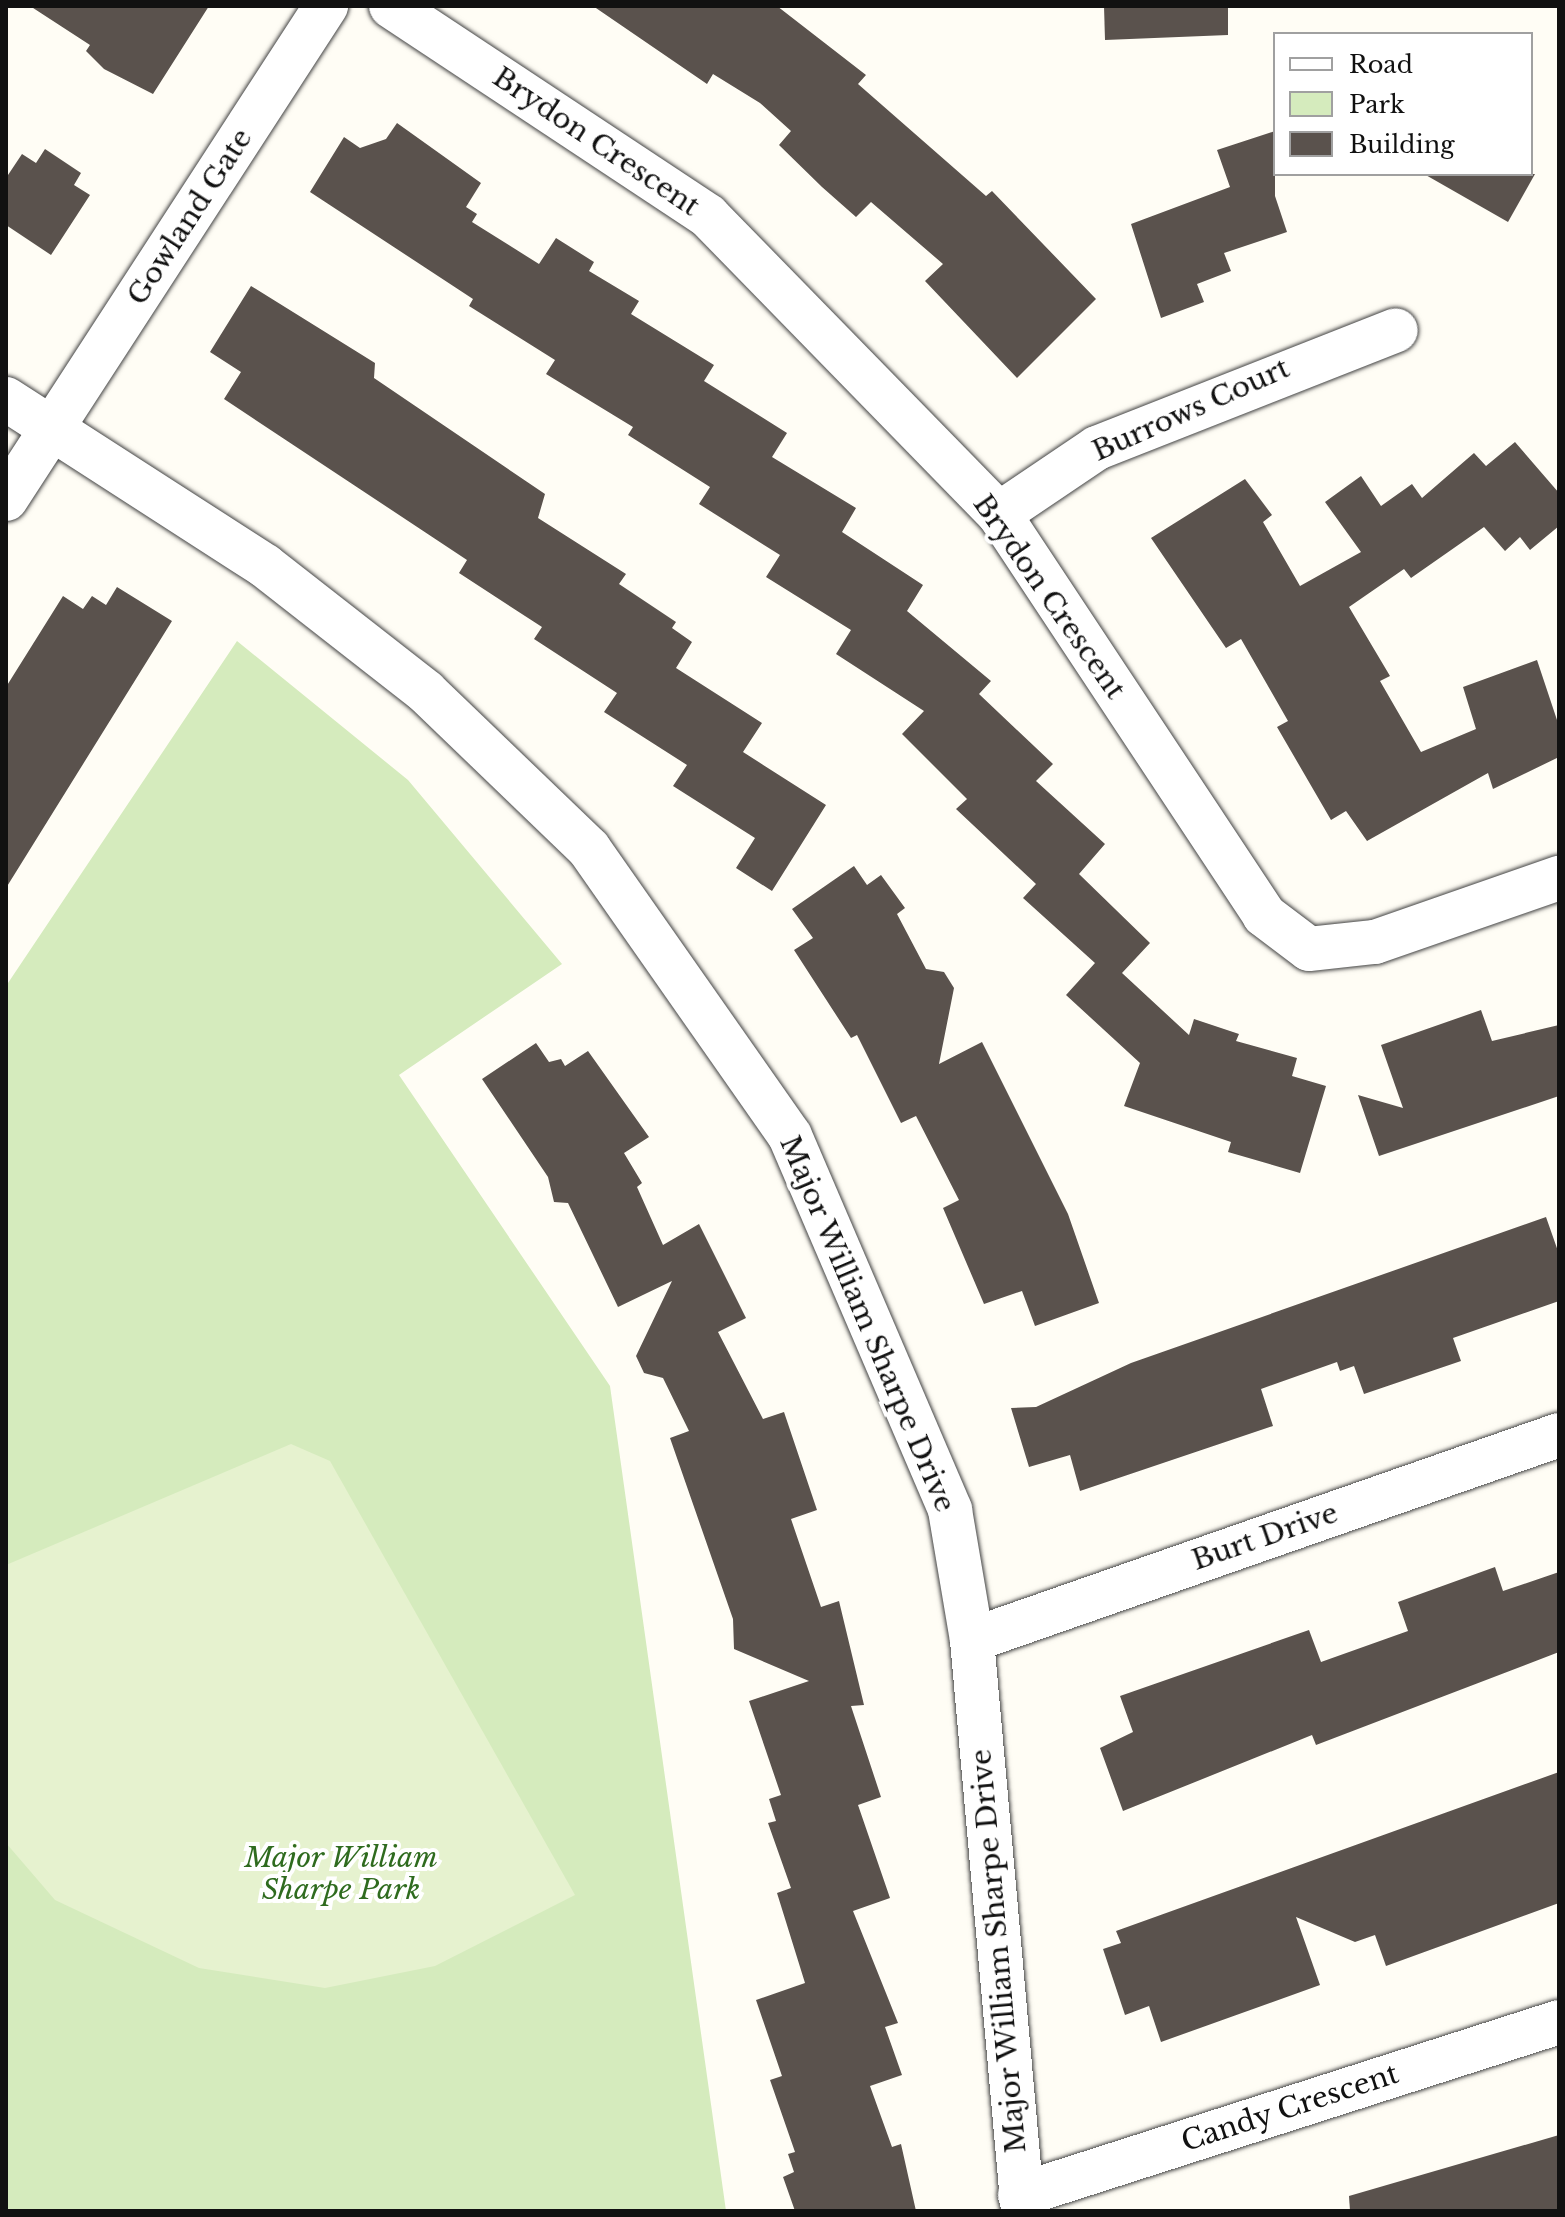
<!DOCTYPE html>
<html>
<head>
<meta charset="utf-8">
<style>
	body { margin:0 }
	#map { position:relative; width:1565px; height:2217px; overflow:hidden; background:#fffdf5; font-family:"Libre Baskerville",serif }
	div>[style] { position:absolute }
	.green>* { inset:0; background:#d5ebbd }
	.pitch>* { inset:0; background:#e6f2cf }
	.building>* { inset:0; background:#5a524d }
	.roads { filter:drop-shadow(0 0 2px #444) drop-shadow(0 0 2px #444) }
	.minor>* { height:44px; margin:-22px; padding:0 22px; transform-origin:22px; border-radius:22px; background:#fff }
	span { translate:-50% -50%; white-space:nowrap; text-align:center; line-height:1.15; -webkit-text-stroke:8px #fff; paint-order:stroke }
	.street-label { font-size:28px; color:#111 }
	.park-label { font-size:28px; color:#2f6b1f; font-style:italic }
	.frame { position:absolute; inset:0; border:8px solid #111; pointer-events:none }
	.legend { position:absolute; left:1273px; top:32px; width:260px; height:144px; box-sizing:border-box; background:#fff; border:2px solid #a0a0a0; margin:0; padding:10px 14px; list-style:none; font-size:24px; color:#111 }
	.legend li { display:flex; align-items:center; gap:16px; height:40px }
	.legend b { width:40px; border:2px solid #a0a0a0 }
</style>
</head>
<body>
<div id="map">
	<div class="green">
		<i style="clip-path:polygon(237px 641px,408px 780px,562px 964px,399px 1075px,610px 1386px,726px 2211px,6px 2211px,6px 986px)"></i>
	</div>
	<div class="pitch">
		<i style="clip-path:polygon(291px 1444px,330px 1461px,575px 1895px,435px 1966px,325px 1988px,199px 1968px,55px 1900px,6px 1843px,6px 1565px)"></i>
	</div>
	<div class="building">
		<i style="clip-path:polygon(30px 6px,209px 6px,153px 94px,104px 69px,86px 51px,90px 45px)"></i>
		<i style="clip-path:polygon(593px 6px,777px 6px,866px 75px,858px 84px,986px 196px,992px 191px,1096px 299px,1017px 378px,925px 281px,943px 264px,871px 202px,856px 217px,822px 187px,779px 145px,791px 131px,760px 103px,713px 74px,707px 84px)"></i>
		<i style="clip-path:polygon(1104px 6px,1228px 6px,1228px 35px,1105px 40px)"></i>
		<i style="clip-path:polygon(397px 123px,481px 183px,466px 207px,477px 214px,472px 222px,539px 264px,556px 238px,594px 262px,589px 271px,639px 301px,631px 314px,714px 365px,704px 381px,787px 433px,772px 457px,856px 508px,842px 532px,923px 585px,907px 611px,991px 681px,979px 694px,1053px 764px,1036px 781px,1105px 844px,1079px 874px,1150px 943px,1122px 973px,1189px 1035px,1194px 1019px,1239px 1034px,1236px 1041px,1297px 1058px,1292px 1076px,1326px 1086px,1300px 1173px,1228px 1152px,1231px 1142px,1124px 1106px,1140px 1063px,1066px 995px,1095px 963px,1023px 898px,1036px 884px,956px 809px,967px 799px,902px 734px,924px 711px,836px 654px,851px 630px,766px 577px,780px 555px,699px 504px,710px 487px,628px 435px,633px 427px,546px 374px,555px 360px,469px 306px,473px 299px,310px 192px,344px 137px,360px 148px,386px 139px)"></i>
		<i style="clip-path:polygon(1275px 131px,1275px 196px,1287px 232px,1224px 253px,1231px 271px,1197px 284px,1204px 302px,1161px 318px,1131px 224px,1230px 187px,1217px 150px)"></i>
		<i style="clip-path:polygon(45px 149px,81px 173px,74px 185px,90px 195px,51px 255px,6px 225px,6px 178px,22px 154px,36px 163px)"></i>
		<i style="clip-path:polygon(1424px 174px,1535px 174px,1508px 222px)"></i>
		<i style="clip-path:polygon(251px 286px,375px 363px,374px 378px,545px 494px,538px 518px,626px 574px,619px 584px,676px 622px,672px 628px,692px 642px,676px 668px,762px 723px,743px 752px,826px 805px,772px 891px,736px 868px,755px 838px,673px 786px,687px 765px,604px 712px,617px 693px,534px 639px,542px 627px,459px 573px,467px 560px,224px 399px,241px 372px,210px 352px)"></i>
		<i style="clip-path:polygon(1515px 442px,1559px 493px,1559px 526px,1530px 550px,1520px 537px,1505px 551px,1484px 527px,1411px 578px,1404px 569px,1349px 607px,1390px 676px,1380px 681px,1421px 752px,1476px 729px,1463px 687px,1537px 660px,1559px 726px,1559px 757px,1493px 789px,1488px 773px,1367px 841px,1346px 811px,1331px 820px,1277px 727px,1288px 721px,1241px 639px,1226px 648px,1151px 538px,1245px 479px,1272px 515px,1263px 522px,1300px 586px,1361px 552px,1325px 502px,1361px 476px,1381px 506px,1412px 484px,1422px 498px,1474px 453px,1486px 466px)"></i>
		<i style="clip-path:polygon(117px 587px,172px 621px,6px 888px,6px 687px,63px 596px,83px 609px,92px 596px,106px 605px)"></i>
		<i style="clip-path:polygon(854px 866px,867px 885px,881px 875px,905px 908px,897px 914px,926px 969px,944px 972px,954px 988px,939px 1064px,982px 1042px,1068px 1214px,1099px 1303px,1035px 1326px,1022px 1291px,984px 1304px,943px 1208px,959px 1200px,916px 1116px,901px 1123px,857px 1035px,851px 1038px,794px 950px,813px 938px,792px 909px)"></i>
		<i style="clip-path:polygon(1481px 1010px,1492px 1041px,1559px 1025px,1559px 1096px,1379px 1156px,1358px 1095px,1403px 1108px,1381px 1045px)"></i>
		<i style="clip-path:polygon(536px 1043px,549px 1062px,561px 1059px,565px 1066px,588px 1051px,649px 1137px,624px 1153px,642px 1183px,637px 1187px,663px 1245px,699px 1224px,746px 1318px,718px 1332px,763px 1419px,784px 1412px,817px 1510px,791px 1519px,821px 1607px,839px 1601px,864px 1705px,851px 1706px,881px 1797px,858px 1805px,890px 1898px,853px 1911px,898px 2023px,885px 2027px,902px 2075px,870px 2086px,892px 2147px,901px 2144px,916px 2211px,795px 2211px,783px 2177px,794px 2172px,788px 2154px,795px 2152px,770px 2080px,782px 2076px,756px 2000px,805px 1983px,777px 1893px,791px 1888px,768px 1823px,776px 1821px,769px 1799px,781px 1795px,749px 1701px,809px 1681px,734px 1649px,733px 1619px,670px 1438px,689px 1431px,663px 1378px,644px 1373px,636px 1356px,672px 1281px,618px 1307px,568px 1203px,554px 1202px,548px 1177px,482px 1079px)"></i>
		<i style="clip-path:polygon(1546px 1217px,1559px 1254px,1559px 1301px,1453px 1338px,1461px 1361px,1364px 1394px,1354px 1366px,1340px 1371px,1337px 1362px,1261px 1389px,1273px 1426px,1080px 1491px,1070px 1455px,1029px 1467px,1011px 1408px,1036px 1407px,1131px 1363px)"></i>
		<i style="clip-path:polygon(1495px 1567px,1503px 1591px,1559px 1572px,1559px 1652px,1316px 1745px,1312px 1735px,1123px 1811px,1100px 1748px,1133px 1732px,1120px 1696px,1309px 1630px,1321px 1662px,1408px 1631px,1398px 1602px)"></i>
		<i style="clip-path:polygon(1559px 1772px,1559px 1903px,1386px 1966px,1375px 1935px,1355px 1942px,1296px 1917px,1320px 1985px,1161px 2042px,1149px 2006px,1125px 2015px,1103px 1949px,1121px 1943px,1116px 1931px)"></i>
		<i style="clip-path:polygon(1559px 2135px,1559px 2211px,1350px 2211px,1349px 2196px)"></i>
	</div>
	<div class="roads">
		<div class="minor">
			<i style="left:391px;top:6px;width:380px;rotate:33.5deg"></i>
			<i style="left:708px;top:216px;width:417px;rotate:45.7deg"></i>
			<i style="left:999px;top:514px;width:481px;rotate:56.5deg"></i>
			<i style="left:1264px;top:915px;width:56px;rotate:37.1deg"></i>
			<i style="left:1309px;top:949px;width:66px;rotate:-6.1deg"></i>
			<i style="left:1375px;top:942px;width:195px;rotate:-19.2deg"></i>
			<i style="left:6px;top:399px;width:308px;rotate:32.8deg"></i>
			<i style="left:265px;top:566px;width:204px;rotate:38deg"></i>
			<i style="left:426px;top:692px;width:226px;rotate:43.9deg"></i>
			<i style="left:589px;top:849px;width:350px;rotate:55deg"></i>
			<i style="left:790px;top:1136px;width:407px;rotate:66.8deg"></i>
			<i style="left:950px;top:1510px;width:132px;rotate:80.4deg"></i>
			<i style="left:972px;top:1640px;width:573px;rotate:84.9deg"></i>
			<i style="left:6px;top:499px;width:588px;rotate:-57.01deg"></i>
			<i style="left:999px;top:514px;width:118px;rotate:-34deg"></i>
			<i style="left:1097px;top:448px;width:321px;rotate:-21.5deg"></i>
			<i style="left:972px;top:1640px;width:622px;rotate:-19.25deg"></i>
			<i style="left:1020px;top:2195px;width:566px;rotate:-17.79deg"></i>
		</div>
	</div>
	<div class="street-label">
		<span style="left:596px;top:142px;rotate:34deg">Brydon Crescent</span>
		<span style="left:190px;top:217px;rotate:-57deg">Gowland Gate</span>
		<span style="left:1191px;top:410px;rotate:-24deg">Burrows Court</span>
		<span style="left:1049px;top:597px;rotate:55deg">Brydon Crescent</span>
		<span style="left:867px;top:1324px;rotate:67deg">Major William Sharpe Drive</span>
		<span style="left:1265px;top:1537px;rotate:-19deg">Burt Drive</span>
		<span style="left:999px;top:1951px;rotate:-95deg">Major William Sharpe Drive</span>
		<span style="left:1290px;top:2108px;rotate:-18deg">Candy Crescent</span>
	</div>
	<div class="park-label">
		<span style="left:341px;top:1874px">Major William<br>Sharpe Park</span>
	</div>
	<div class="frame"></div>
	<ul class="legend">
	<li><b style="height:10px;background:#fff"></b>Road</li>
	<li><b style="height:22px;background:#d5ebbd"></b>Park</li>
	<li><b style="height:22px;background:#5a524d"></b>Building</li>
	</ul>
</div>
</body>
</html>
